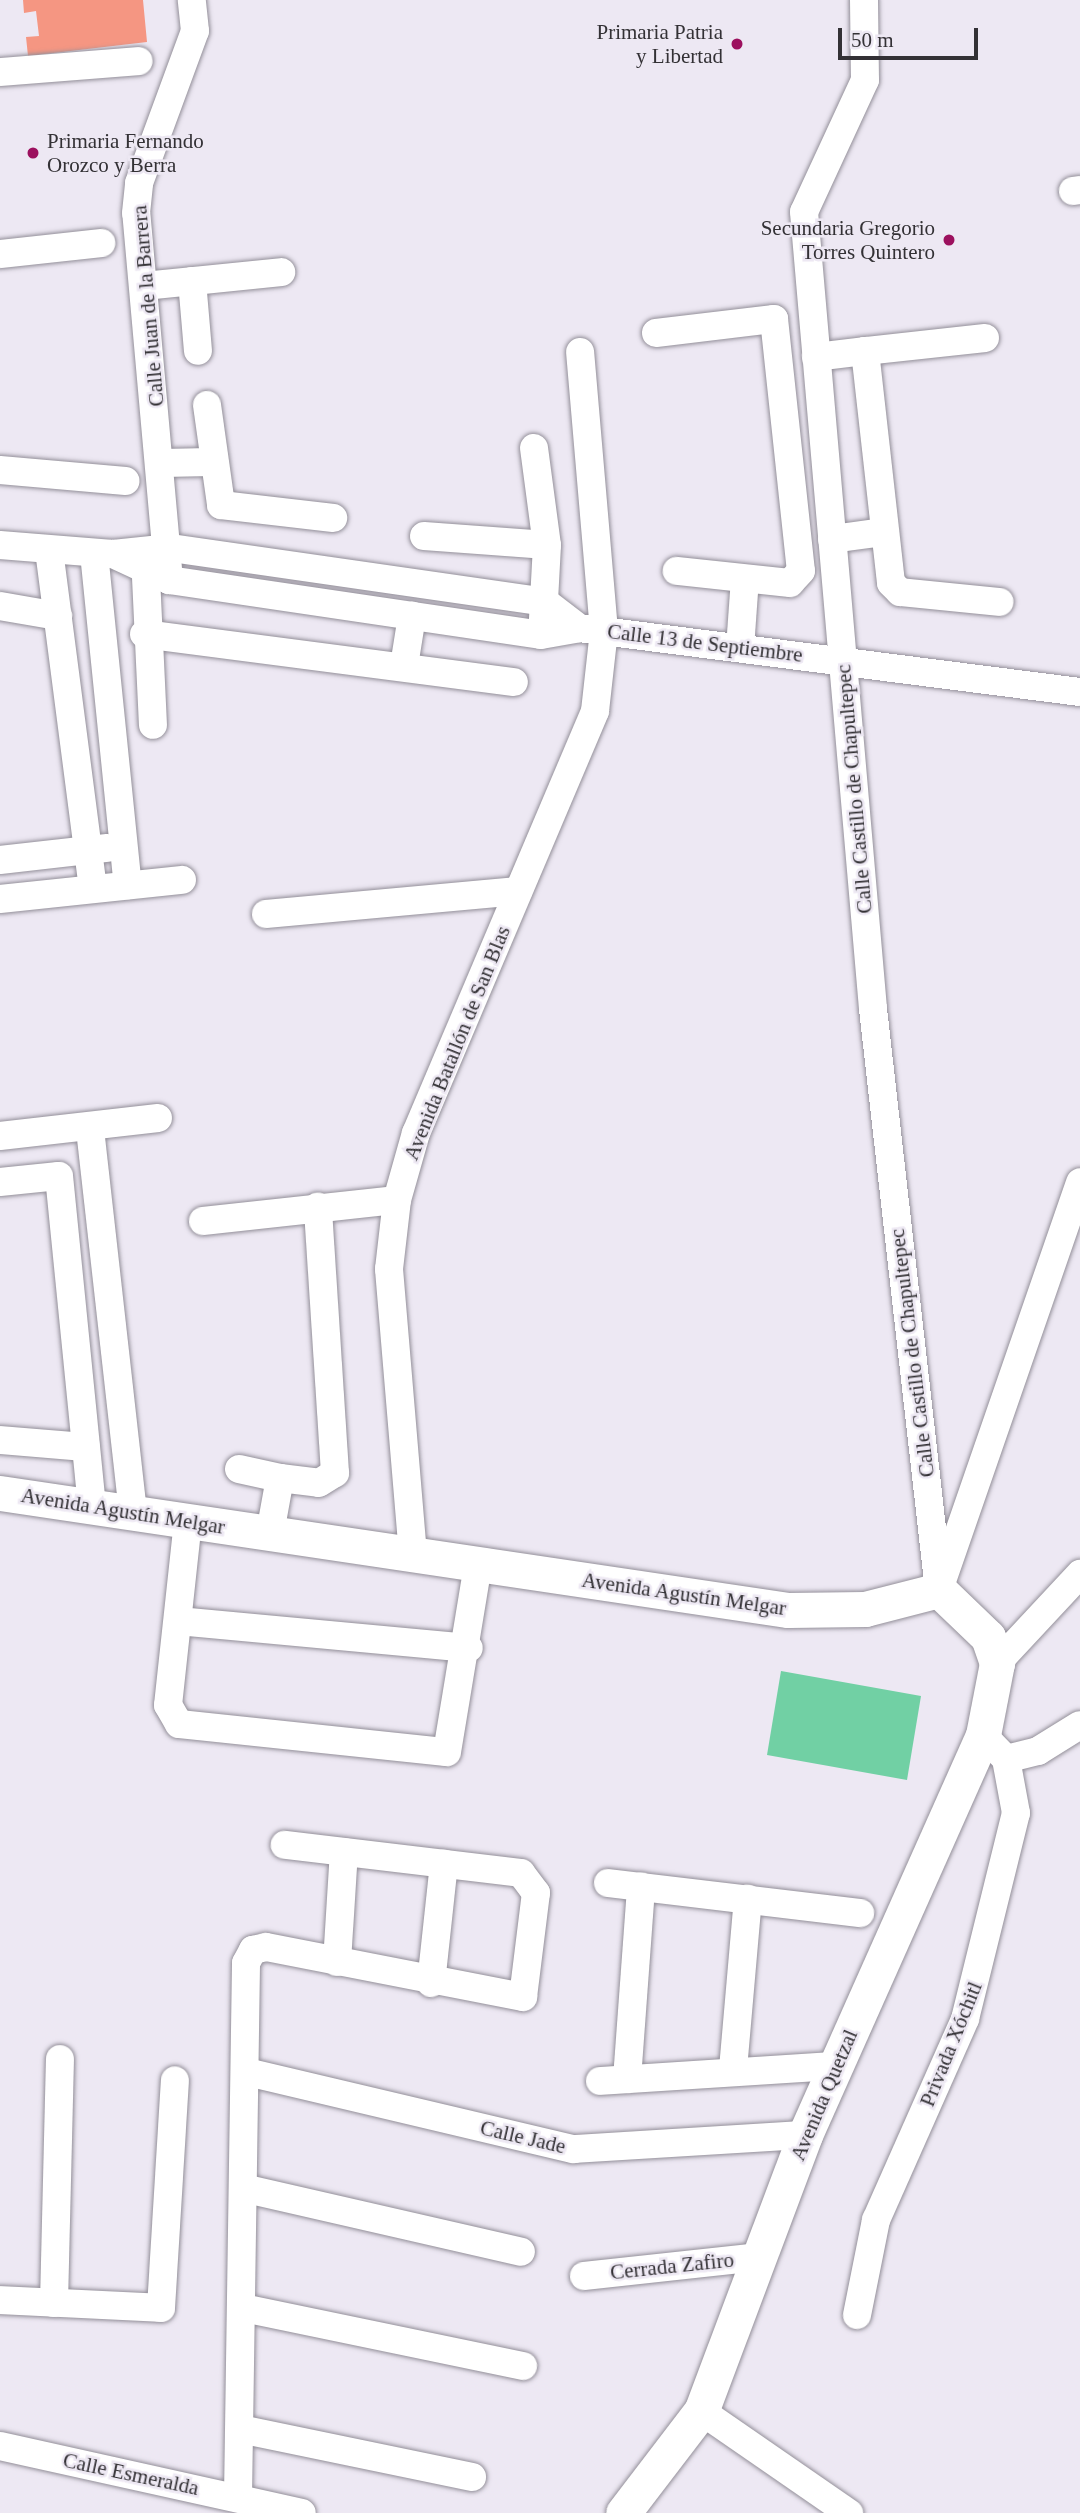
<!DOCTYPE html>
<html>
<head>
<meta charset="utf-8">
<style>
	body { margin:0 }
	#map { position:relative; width:1080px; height:2513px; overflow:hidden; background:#ede8f3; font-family:"Times New Roman",serif }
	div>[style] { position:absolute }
	.green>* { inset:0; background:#71d0a4 }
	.building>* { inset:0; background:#f59682 }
	.roads { filter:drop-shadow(0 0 2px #938f99) drop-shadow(0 0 2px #938f99) }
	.minor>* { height:28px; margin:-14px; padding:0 14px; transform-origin:14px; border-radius:14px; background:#fff }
	.major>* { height:35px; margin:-17.5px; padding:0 17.5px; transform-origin:17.5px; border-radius:17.5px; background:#fff }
	.dots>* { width:19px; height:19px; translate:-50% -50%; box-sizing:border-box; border:4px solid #ede8f3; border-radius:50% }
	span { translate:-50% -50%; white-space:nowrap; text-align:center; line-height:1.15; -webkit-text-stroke:5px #ede8f3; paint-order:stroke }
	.poi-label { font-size:21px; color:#333135 }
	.right { translate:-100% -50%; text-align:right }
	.left { translate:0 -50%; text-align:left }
	.street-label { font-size:21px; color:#333135 }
	.scale { position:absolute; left:838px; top:28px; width:140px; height:32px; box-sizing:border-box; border:4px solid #333135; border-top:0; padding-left:9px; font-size:21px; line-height:24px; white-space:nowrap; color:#333135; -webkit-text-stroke:5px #ede8f3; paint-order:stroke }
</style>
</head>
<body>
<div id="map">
	<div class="green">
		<i style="clip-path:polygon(781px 1671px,921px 1696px,907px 1780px,767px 1755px)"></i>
	</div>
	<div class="building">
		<i style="clip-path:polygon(23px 0,143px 0,147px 42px,28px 56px,26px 37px,39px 36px,36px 11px,24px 13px)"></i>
	</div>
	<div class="roads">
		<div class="minor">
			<i style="left:864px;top:0;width:80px;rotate:89.3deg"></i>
			<i style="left:865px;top:80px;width:145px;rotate:114.8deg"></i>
			<i style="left:804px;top:212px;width:800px;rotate:85.05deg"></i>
			<i style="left:873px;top:1009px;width:585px;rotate:83.52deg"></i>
			<i style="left:0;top:72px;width:139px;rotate:-4.5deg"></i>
			<i style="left:1073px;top:191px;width:7px;rotate:-8deg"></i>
			<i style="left:0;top:254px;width:102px;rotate:-6.2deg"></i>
			<i style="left:192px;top:281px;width:70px;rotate:85.1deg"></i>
			<i style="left:144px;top:286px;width:138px;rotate:-5.8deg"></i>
			<i style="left:656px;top:333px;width:119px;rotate:-6.8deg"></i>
			<i style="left:774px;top:319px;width:253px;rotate:83.9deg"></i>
			<i style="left:801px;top:571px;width:16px;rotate:133deg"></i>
			<i style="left:790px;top:583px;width:114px;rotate:-173.9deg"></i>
			<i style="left:985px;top:338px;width:121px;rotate:173.8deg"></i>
			<i style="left:865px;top:351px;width:233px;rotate:83.6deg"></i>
			<i style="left:891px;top:583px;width:13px;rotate:45deg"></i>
			<i style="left:900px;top:592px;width:100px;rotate:5.7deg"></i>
			<i style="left:816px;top:357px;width:49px;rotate:-7deg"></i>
			<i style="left:207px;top:405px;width:101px;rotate:82deg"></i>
			<i style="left:221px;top:505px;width:113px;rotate:6.6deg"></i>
			<i style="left:534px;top:448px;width:98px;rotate:82.4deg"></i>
			<i style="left:547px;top:545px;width:74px;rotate:93.1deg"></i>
			<i style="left:162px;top:463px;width:49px;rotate:-1.2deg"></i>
			<i style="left:0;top:470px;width:126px;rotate:5deg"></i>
			<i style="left:424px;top:536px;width:123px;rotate:4.2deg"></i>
			<i style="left:832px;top:539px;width:51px;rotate:-7.8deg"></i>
			<i style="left:0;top:545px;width:113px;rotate:4.6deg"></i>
			<i style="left:113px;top:554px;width:58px;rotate:-5.9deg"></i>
			<i style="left:171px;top:548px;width:378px;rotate:8.2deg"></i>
			<i style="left:545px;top:602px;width:43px;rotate:37.4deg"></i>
			<i style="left:49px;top:550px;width:341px;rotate:82.6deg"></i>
			<i style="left:94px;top:553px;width:334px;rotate:84.2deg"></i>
			<i style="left:113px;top:554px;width:62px;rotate:24.9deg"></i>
			<i style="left:169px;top:580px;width:376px;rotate:8.4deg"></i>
			<i style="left:541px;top:635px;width:39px;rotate:-10deg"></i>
			<i style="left:579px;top:628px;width:505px;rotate:7.28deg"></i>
			<i style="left:145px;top:556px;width:169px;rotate:87.3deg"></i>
			<i style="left:169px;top:580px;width:368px;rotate:-95.1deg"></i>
			<i style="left:136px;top:213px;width:30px;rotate:-84deg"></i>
			<i style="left:139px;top:183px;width:162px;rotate:-69.8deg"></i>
			<i style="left:195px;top:31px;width:31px;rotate:-96deg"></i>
			<i style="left:0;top:606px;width:59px;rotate:9.8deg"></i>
			<i style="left:144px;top:634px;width:373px;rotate:7.4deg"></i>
			<i style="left:740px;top:648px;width:69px;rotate:-85.9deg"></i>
			<i style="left:404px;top:666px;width:51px;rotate:-80.9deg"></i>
			<i style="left:0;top:860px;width:108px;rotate:-6.4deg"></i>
			<i style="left:0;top:899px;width:183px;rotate:-6deg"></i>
			<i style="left:266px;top:914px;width:253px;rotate:-5.2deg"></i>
			<i style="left:90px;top:1129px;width:384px;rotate:83.6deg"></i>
			<i style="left:0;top:1136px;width:159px;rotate:-6.5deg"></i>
			<i style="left:0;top:1182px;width:59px;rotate:-5.8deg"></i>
			<i style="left:59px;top:1176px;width:330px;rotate:84.3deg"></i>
			<i style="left:203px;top:1221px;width:195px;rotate:-6.2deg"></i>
			<i style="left:0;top:1440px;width:86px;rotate:4.7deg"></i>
			<i style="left:239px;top:1469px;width:42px;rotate:12.4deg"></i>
			<i style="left:188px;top:1521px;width:185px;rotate:96.2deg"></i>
			<i style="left:168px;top:1705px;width:22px;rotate:60deg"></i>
			<i style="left:179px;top:1724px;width:269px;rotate:6deg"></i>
			<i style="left:447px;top:1752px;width:190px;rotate:-80.6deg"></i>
			<i style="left:270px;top:1533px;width:56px;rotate:-79.7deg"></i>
			<i style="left:280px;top:1478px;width:39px;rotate:7deg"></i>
			<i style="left:319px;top:1483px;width:19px;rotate:-32deg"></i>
			<i style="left:335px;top:1473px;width:267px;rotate:-93.7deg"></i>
			<i style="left:413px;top:1555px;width:287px;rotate:-94.8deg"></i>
			<i style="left:389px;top:1269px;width:69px;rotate:-83.4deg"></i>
			<i style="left:397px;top:1200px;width:70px;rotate:-74.2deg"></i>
			<i style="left:416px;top:1133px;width:458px;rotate:-67deg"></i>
			<i style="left:595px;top:711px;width:81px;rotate:-83.6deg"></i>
			<i style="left:604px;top:631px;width:280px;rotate:-94.9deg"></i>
			<i style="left:942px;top:1581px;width:422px;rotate:-70.9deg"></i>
			<i style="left:178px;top:1621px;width:292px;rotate:5.3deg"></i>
			<i style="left:997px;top:1663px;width:122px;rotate:-47deg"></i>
			<i style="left:1006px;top:1759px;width:33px;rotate:-14deg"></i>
			<i style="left:1038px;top:1751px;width:49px;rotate:-31.8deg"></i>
			<i style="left:608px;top:1883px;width:254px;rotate:6.8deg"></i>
			<i style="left:337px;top:1962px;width:110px;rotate:-86.4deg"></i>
			<i style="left:431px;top:1983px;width:120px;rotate:-83.8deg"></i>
			<i style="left:733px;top:2069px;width:171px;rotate:-85deg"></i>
			<i style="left:247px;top:2072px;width:336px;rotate:13.3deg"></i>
			<i style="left:574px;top:2149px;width:231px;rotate:-3.5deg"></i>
			<i style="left:627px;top:2079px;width:193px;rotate:-85.8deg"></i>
			<i style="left:600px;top:2081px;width:235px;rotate:-3.7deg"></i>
			<i style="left:247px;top:2189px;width:281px;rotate:12.9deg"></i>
			<i style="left:584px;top:2276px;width:177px;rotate:-6.2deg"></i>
			<i style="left:0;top:2300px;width:161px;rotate:2.8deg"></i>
			<i style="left:161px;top:2308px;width:228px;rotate:-86.5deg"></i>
			<i style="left:54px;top:2303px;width:244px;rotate:-88.6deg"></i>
			<i style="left:243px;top:2308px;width:286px;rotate:11.7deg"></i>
			<i style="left:857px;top:2315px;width:97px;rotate:-78.7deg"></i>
			<i style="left:876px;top:2220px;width:220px;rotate:-66.1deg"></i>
			<i style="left:965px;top:2019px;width:212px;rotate:-76.1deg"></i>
			<i style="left:1016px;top:1813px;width:55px;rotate:-100.5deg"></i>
			<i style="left:1006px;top:1759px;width:33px;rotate:-134deg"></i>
			<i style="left:701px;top:2411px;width:180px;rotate:34.6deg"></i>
			<i style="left:240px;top:2429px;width:237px;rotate:11.7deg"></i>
			<i style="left:0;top:2446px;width:309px;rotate:12.5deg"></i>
			<i style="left:238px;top:2497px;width:534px;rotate:-89.14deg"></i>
			<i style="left:246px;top:1963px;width:15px;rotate:-62deg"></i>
			<i style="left:253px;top:1950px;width:13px;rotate:-13deg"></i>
			<i style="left:266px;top:1947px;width:262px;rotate:11deg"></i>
			<i style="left:523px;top:1997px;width:105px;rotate:-82.9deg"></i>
			<i style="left:536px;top:1893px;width:25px;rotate:-127deg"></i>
			<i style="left:521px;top:1873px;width:238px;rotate:-173.2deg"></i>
		</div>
		<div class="major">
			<i style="left:0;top:1493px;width:797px;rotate:8.45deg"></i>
			<i style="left:788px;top:1610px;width:77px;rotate:-0.7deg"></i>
			<i style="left:865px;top:1609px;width:76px;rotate:-14.4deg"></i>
			<i style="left:939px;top:1590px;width:68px;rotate:43.8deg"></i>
			<i style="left:988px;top:1637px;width:28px;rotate:71deg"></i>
			<i style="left:997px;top:1663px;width:73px;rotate:101deg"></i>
			<i style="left:983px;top:1735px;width:438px;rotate:114deg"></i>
			<i style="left:805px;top:2135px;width:295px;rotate:110.6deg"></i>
			<i style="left:701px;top:2411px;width:128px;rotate:127.4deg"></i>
		</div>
	</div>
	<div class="dots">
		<i style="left:737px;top:44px;background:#9c105e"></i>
		<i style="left:33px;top:153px;background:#9c105e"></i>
		<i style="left:949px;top:240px;background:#9c105e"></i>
	</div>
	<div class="poi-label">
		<span class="right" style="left:723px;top:44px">Primaria Patria<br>y Libertad</span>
		<span class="left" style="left:47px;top:153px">Primaria Fernando<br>Orozco y Berra</span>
		<span class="right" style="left:935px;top:240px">Secundaria Gregorio<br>Torres Quintero</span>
	</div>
	<div class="street-label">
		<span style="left:148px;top:306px;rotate:-95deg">Calle Juan de la Barrera</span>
		<span style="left:705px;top:643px;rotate:7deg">Calle 13 de Septiembre</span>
		<span style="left:854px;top:789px;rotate:-95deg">Calle Castillo de Chapultepec</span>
		<span style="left:457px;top:1043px;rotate:-68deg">Avenida Batallón de San Blas</span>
		<span style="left:912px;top:1353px;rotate:-97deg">Calle Castillo de Chapultepec</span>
		<span style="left:123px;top:1511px;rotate:9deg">Avenida Agustín Melgar</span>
		<span style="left:684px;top:1594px;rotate:8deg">Avenida Agustín Melgar</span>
		<span style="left:951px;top:2044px;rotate:-68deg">Privada Xóchitl</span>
		<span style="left:824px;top:2095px;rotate:-67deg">Avenida Quetzal</span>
		<span style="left:523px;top:2137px;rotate:13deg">Calle Jade</span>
		<span style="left:672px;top:2266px;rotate:-6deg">Cerrada Zafiro</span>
		<span style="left:131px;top:2474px;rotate:12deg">Calle Esmeralda</span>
	</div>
	<div class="scale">50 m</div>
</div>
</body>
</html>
